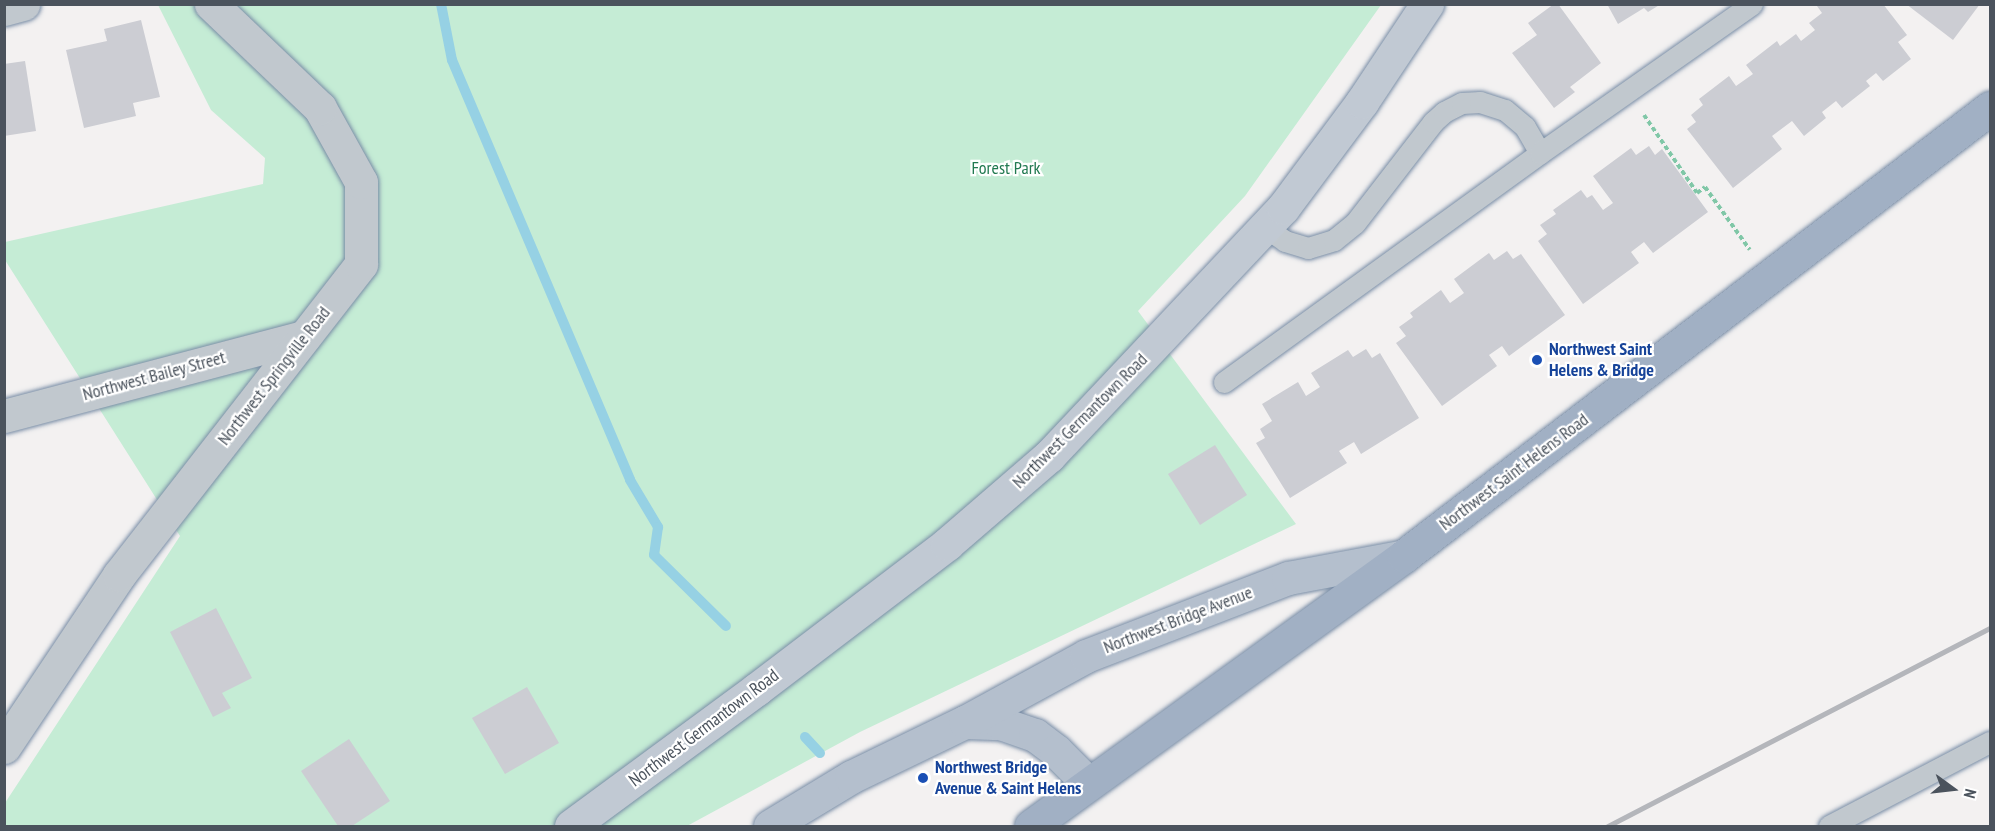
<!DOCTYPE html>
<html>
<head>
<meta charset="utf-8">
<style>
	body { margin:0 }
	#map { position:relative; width:1995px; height:831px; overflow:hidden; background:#f3f1f1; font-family:"PT Sans Narrow",sans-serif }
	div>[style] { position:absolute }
	.green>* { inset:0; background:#c5ecd5 }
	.stream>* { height:10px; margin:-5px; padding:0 5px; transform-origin:5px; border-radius:5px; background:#96d1e4 }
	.building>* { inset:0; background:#cccdd3 }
	.path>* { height:4px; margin-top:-2px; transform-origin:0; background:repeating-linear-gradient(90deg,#80c7a7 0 4.5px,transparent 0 7.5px) }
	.roads { filter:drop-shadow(0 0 2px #798da6) drop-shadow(0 0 2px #798da6) }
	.service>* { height:21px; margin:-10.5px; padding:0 10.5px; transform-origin:10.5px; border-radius:10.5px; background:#c1c8ce }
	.minor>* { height:33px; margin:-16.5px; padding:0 16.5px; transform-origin:16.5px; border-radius:16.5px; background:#c1c8ce }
	.secondary>* { height:33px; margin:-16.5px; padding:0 16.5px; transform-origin:16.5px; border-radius:16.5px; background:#c1c9d3 }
	.primary>* { height:33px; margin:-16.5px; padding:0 16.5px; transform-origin:16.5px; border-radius:16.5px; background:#b4bfcd }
	.trunk>* { height:33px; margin:-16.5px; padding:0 16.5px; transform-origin:16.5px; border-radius:16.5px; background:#a1b0c4 }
	.rail>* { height:4.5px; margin:-2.25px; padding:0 2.25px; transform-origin:2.25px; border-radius:2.25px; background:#b4b6bb }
	.dots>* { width:16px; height:16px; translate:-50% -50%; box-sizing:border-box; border:3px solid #fff; border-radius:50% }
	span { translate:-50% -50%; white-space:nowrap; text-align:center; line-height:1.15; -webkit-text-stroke:4.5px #fff; paint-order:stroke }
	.park-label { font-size:18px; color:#217950 }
	.transit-label { font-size:18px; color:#164399; font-weight:700 }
	.left { translate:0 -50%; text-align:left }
	.street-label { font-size:18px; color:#4b535d }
	.frame { position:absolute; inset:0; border:6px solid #4b535d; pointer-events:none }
	.north { position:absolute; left:1923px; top:759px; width:60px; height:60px; -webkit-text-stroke:4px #fff; paint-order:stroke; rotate:105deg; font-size:16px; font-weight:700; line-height:24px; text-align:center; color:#4b535d }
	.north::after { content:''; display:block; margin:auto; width:21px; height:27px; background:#4b535d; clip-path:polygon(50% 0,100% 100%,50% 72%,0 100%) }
</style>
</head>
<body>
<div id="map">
	<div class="green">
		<i style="clip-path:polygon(158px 5px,1381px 5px,1245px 196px,1138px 311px,1296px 524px,860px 732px,687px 826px,5px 826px,5px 803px,180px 536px,5px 260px,5px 242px,263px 184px,265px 158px,211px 110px)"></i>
	</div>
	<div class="stream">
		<i style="left:441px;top:4px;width:57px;rotate:78.9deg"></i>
		<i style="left:452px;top:60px;width:456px;rotate:67deg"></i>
		<i style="left:630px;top:480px;width:55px;rotate:59.2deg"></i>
		<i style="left:658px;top:527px;width:28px;rotate:98deg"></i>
		<i style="left:654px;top:555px;width:101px;rotate:44.6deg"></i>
		<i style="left:805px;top:737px;width:22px;rotate:47deg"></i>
	</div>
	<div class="building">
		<i style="clip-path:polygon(1554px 4px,1558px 4px,1601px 63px,1570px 87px,1575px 92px,1554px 108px,1512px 53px,1537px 35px,1528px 23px)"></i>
		<i style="clip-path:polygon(1607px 4px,1661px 4px,1648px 12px,1644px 8px,1618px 24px)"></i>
		<i style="clip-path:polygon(1819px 4px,1883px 4px,1907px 35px,1898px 42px,1911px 59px,1883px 81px,1876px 73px,1866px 81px,1870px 86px,1842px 108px,1836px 101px,1822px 112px,1826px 118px,1804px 136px,1792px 121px,1772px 136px,1782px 149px,1733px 188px,1687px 129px,1696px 122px,1691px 115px,1703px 105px,1699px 99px,1729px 76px,1736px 86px,1753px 74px,1746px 65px,1777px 41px,1780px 46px,1796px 34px,1801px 41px,1815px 30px,1809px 23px,1822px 13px,1817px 6px)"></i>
		<i style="clip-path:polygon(1906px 4px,1980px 4px,1953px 40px)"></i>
		<i style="clip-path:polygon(141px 20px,160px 97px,133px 103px,136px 116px,84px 128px,66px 50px,107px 41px,104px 29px)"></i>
		<i style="clip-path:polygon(25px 61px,36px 131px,4px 136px,4px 64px)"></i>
		<i style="clip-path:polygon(1649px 146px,1655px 155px,1662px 149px,1708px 212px,1653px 253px,1644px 242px,1631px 252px,1639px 263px,1583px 304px,1538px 241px,1547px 234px,1540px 225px,1556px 214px,1553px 210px,1581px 190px,1587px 198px,1592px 195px,1603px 210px,1613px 203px,1593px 176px,1631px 148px,1636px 155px)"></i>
		<i style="clip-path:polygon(1507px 251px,1513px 259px,1521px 254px,1565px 315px,1509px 356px,1502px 346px,1489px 355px,1497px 366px,1442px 406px,1396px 343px,1406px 336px,1399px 327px,1413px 317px,1410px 313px,1441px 290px,1450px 303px,1464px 293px,1454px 279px,1489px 253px,1494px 260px)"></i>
		<i style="clip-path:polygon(1366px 349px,1372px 358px,1380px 353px,1419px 418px,1361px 454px,1354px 442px,1339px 451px,1347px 463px,1290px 498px,1256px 443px,1265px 438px,1260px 429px,1272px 421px,1262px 404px,1298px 382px,1306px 396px,1320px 387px,1311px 373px,1348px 350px,1353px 357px)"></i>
		<i style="clip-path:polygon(1215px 445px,1247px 495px,1200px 525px,1168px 474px)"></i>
		<i style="clip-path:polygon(216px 608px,252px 678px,222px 693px,231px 708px,213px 717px,170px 632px)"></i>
		<i style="clip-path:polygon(527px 687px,559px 743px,505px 774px,472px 718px)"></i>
		<i style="clip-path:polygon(349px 739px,390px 801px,352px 826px,338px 826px,301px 771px)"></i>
	</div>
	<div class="path">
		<i style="left:1644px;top:115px;width:94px;rotate:55.8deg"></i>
		<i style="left:1697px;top:193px;width:10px;rotate:-37deg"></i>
		<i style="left:1705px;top:187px;width:77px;rotate:54.5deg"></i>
	</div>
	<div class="roads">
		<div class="service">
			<i style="left:1265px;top:227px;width:24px;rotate:35deg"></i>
			<i style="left:1285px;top:241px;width:24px;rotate:17deg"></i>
			<i style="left:1308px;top:248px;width:27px;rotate:-17deg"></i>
			<i style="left:1334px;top:240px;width:27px;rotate:-39deg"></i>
			<i style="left:1355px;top:223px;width:128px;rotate:-52.3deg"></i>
			<i style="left:1433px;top:122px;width:15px;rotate:-42deg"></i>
			<i style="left:1444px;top:112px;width:20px;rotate:-27deg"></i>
			<i style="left:1462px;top:103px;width:18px;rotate:-3deg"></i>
			<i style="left:1480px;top:102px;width:26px;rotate:18deg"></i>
			<i style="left:1505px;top:110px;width:26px;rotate:40deg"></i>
			<i style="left:1525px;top:127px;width:30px;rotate:60deg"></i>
			<i style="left:1224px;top:382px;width:390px;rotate:-35.9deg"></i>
			<i style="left:1540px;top:153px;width:259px;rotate:-35.1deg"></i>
			<i style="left:1829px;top:826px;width:182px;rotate:-27.6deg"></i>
		</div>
		<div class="minor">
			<i style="left:4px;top:9px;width:20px;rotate:-15deg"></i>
			<i style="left:4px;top:416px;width:310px;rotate:-14.8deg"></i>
			<i style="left:4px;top:747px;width:207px;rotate:-56.2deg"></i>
			<i style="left:119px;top:575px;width:394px;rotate:-52.1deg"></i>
			<i style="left:361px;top:264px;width:82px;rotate:-90deg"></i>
			<i style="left:361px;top:182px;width:85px;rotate:-119deg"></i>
			<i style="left:320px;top:108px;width:151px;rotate:-136.3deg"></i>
		</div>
		<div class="secondary">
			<i style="left:571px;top:826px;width:231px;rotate:-36.4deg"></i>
			<i style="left:757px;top:689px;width:239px;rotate:-37.3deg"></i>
			<i style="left:947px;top:544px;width:135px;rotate:-40.8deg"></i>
			<i style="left:1049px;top:456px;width:341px;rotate:-46.7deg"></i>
			<i style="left:1283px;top:208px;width:132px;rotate:-53.3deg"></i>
			<i style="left:1362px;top:102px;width:118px;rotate:-56.4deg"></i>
		</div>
		<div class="primary">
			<i style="left:965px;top:722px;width:35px;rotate:2deg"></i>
			<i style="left:1000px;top:723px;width:37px;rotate:19deg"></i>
			<i style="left:1035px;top:735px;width:26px;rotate:37deg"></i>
			<i style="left:1056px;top:751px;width:45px;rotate:45deg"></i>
			<i style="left:770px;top:826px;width:95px;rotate:-31.2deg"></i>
			<i style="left:851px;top:777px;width:127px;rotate:-25.8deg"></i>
			<i style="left:965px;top:722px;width:138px;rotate:-28.6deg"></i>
			<i style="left:1086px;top:656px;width:217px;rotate:-21.1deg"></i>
			<i style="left:1288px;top:578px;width:118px;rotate:-10.7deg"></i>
		</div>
		<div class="trunk">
			<i style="left:1031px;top:826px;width:460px;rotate:-35.9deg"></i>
			<i style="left:1404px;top:556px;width:738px;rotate:-37.4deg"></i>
		</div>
	</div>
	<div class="rail">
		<i style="left:1608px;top:826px;width:430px;rotate:-27.4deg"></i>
	</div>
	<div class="dots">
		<i style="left:1537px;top:360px;background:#1a4fb4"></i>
		<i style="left:923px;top:778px;background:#1a4fb4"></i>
	</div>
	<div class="park-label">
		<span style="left:1006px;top:168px">Forest Park</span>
	</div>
	<div class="transit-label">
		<span class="left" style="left:1549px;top:360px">Northwest Saint<br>Helens &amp; Bridge</span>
		<span class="left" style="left:935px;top:778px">Northwest Bridge<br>Avenue &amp; Saint Helens</span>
	</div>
	<div class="street-label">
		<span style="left:154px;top:376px;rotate:-15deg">Northwest Bailey Street</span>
		<span style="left:274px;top:376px;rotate:-52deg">Northwest Springville Road</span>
		<span style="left:1080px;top:421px;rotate:-45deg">Northwest Germantown Road</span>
		<span style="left:1514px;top:472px;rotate:-37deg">Northwest Saint Helens Road</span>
		<span style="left:1178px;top:620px;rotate:-21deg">Northwest Bridge Avenue</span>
		<span style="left:704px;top:728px;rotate:-37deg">Northwest Germantown Road</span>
	</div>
	<div class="frame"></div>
	<div class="north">N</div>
</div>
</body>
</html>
